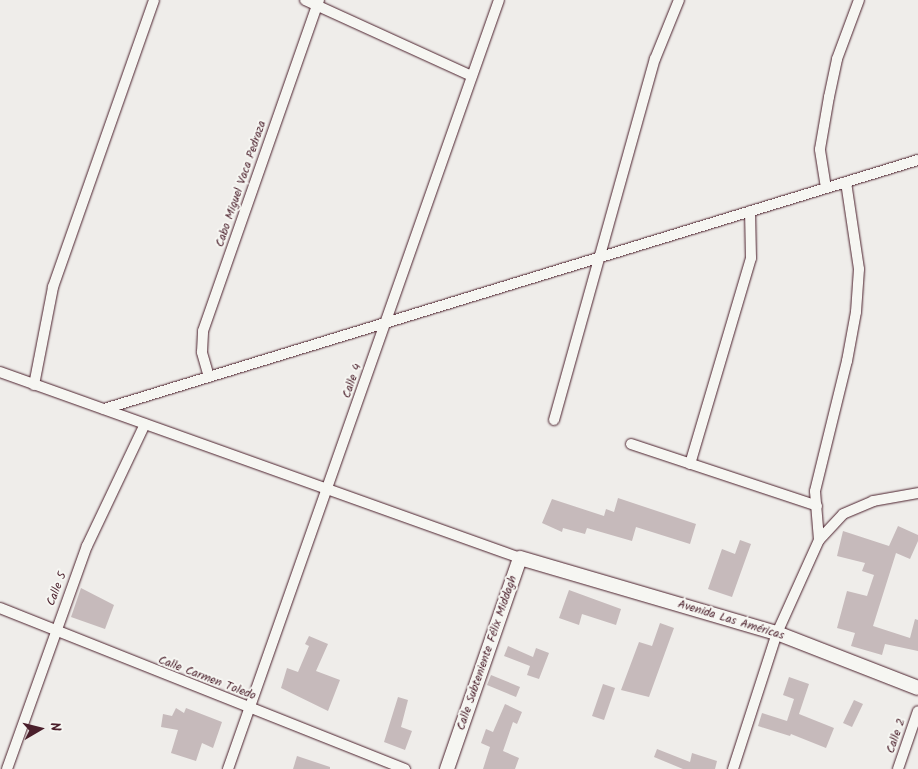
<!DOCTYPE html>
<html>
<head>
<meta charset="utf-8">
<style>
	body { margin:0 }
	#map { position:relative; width:918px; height:769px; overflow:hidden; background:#efedea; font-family:Kalam,sans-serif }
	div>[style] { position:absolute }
	.building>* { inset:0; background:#c6babb }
	.roads { filter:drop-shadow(0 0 1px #4a1f2b) drop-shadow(0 0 1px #4a1f2b) }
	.street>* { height:10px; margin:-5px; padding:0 5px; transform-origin:5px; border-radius:5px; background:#f6f6f2 }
	.secondary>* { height:14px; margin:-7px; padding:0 7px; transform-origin:7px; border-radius:7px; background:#f6f6f2 }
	span { translate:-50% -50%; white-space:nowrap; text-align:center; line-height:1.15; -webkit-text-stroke:4px #f6f6f2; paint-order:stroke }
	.street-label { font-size:12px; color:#4a1f2b }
	.north { position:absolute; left:15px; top:704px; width:50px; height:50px; -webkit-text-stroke:4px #f6f6f2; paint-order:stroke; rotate:82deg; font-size:14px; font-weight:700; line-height:20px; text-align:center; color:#4a1f2b }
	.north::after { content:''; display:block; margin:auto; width:18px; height:22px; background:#4a1f2b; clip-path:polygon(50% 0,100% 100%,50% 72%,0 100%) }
</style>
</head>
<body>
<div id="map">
	<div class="building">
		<i style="clip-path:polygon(618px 498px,696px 524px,690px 544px,636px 527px,632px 541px,587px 528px,585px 534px,563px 528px,562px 532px,542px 523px,552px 499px,604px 516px,606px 509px,614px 512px)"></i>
		<i style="clip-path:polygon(898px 526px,918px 535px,918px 541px,910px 559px,896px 553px,873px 626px,910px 638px,915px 619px,918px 620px,918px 651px,885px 644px,882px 655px,851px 646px,855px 633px,837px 628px,847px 591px,867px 596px,874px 575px,862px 571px,865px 563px,837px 556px,843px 531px,889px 546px)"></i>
		<i style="clip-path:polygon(740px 540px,751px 544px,732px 597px,708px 589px,722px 549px,735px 554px)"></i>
		<i style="clip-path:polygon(81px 588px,114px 605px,105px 629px,71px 617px)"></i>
		<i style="clip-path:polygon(569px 590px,621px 609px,616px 625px,582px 614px,579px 625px,559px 618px)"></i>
		<i style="clip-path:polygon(660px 623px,674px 628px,649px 697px,621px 690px,639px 642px,652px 646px)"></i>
		<i style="clip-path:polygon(309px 636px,328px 644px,316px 671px,340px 680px,328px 711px,281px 688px,287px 668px,298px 672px,309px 646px,305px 644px)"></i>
		<i style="clip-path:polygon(508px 646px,533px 657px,536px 648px,549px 653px,539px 679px,527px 675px,530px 666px,504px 656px)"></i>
		<i style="clip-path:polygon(491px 675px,520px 687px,516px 697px,487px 685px)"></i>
		<i style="clip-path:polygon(789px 677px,809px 684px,799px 714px,834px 728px,826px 748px,791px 734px,790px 736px,758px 726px,762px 713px,787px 721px,794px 699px,783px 695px)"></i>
		<i style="clip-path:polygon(603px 684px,615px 688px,604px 720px,592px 716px)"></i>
		<i style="clip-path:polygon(398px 697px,408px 700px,401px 727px,412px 731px,405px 750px,384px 742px)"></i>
		<i style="clip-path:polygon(854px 700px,863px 704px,852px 727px,843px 723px)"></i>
		<i style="clip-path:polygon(505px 704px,522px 712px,517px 724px,513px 722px,503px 751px,519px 758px,515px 769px,483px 769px,490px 747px,481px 743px,486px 729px,493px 732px)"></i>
		<i style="clip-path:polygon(176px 708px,184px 713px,186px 708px,222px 722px,213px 748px,202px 743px,196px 761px,171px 753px,178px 730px,161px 727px,163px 714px,172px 716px)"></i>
		<i style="clip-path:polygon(657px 749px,690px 762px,692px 753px,717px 761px,715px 769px,683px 769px,654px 757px)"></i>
		<i style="clip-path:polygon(297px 756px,330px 767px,330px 769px,293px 769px)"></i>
	</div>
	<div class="roads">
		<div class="street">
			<i style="left:305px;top:0;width:183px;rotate:24.5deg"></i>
			<i style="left:826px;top:188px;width:39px;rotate:-99deg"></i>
			<i style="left:820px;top:149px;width:53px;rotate:-80.2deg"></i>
			<i style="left:829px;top:97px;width:39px;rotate:-78deg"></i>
			<i style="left:837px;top:59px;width:63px;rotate:-69.6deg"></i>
			<i style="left:0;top:372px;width:552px;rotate:19.68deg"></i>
			<i style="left:209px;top:377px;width:26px;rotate:-106deg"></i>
			<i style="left:202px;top:352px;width:21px;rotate:-87deg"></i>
			<i style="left:203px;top:331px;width:351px;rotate:-70.7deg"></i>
			<i style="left:34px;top:385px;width:100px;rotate:-79deg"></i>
			<i style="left:53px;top:287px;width:304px;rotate:-70.6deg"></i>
			<i style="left:104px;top:409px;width:851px;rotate:-17.01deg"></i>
			<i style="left:554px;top:420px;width:375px;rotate:-74.4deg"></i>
			<i style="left:655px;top:59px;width:64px;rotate:-67.9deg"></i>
			<i style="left:631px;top:444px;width:196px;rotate:18.4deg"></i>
			<i style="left:690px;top:464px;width:215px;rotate:-73.5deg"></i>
			<i style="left:751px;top:258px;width:47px;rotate:-91.2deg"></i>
			<i style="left:819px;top:540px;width:49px;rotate:-94.7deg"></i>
			<i style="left:815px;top:491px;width:134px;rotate:-76.2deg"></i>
			<i style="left:847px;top:361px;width:50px;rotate:-79.6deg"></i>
			<i style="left:856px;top:312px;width:43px;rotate:-86deg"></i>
			<i style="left:859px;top:269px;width:88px;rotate:-98.5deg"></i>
			<i style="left:0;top:608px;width:436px;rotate:21.7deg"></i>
			<i style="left:7px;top:769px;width:237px;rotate:-70.3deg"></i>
			<i style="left:87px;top:546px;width:135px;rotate:-64.6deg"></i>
			<i style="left:228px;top:769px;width:815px;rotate:-70.59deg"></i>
			<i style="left:733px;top:769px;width:143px;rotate:-72.1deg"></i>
			<i style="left:777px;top:633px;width:102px;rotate:-65.7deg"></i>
			<i style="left:819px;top:540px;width:35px;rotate:-47deg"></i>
			<i style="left:843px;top:514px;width:33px;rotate:-23deg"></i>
			<i style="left:873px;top:501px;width:46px;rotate:-10.1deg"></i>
			<i style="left:898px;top:769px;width:61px;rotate:-71deg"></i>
		</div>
		<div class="secondary">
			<i style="left:447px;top:769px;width:223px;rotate:-70.9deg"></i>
			<i style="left:520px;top:558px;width:268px;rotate:16.3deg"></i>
			<i style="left:777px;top:633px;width:151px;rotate:21.3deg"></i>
		</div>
	</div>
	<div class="street-label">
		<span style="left:241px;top:184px;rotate:-71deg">Cabo Miguel Vaca Pedraza</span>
		<span style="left:352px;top:381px;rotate:-71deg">Calle 4</span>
		<span style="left:57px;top:589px;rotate:-69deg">Calle 5</span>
		<span style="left:731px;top:620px;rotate:17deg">Avenida Las Américas</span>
		<span style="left:487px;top:653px;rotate:-71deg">Calle Subteniente Félix Middagh</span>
		<span style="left:207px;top:678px;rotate:21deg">Calle Carmen Toledo</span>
		<span style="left:896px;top:736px;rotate:-71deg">Calle 2</span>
	</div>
	<div class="north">N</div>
</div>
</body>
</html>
